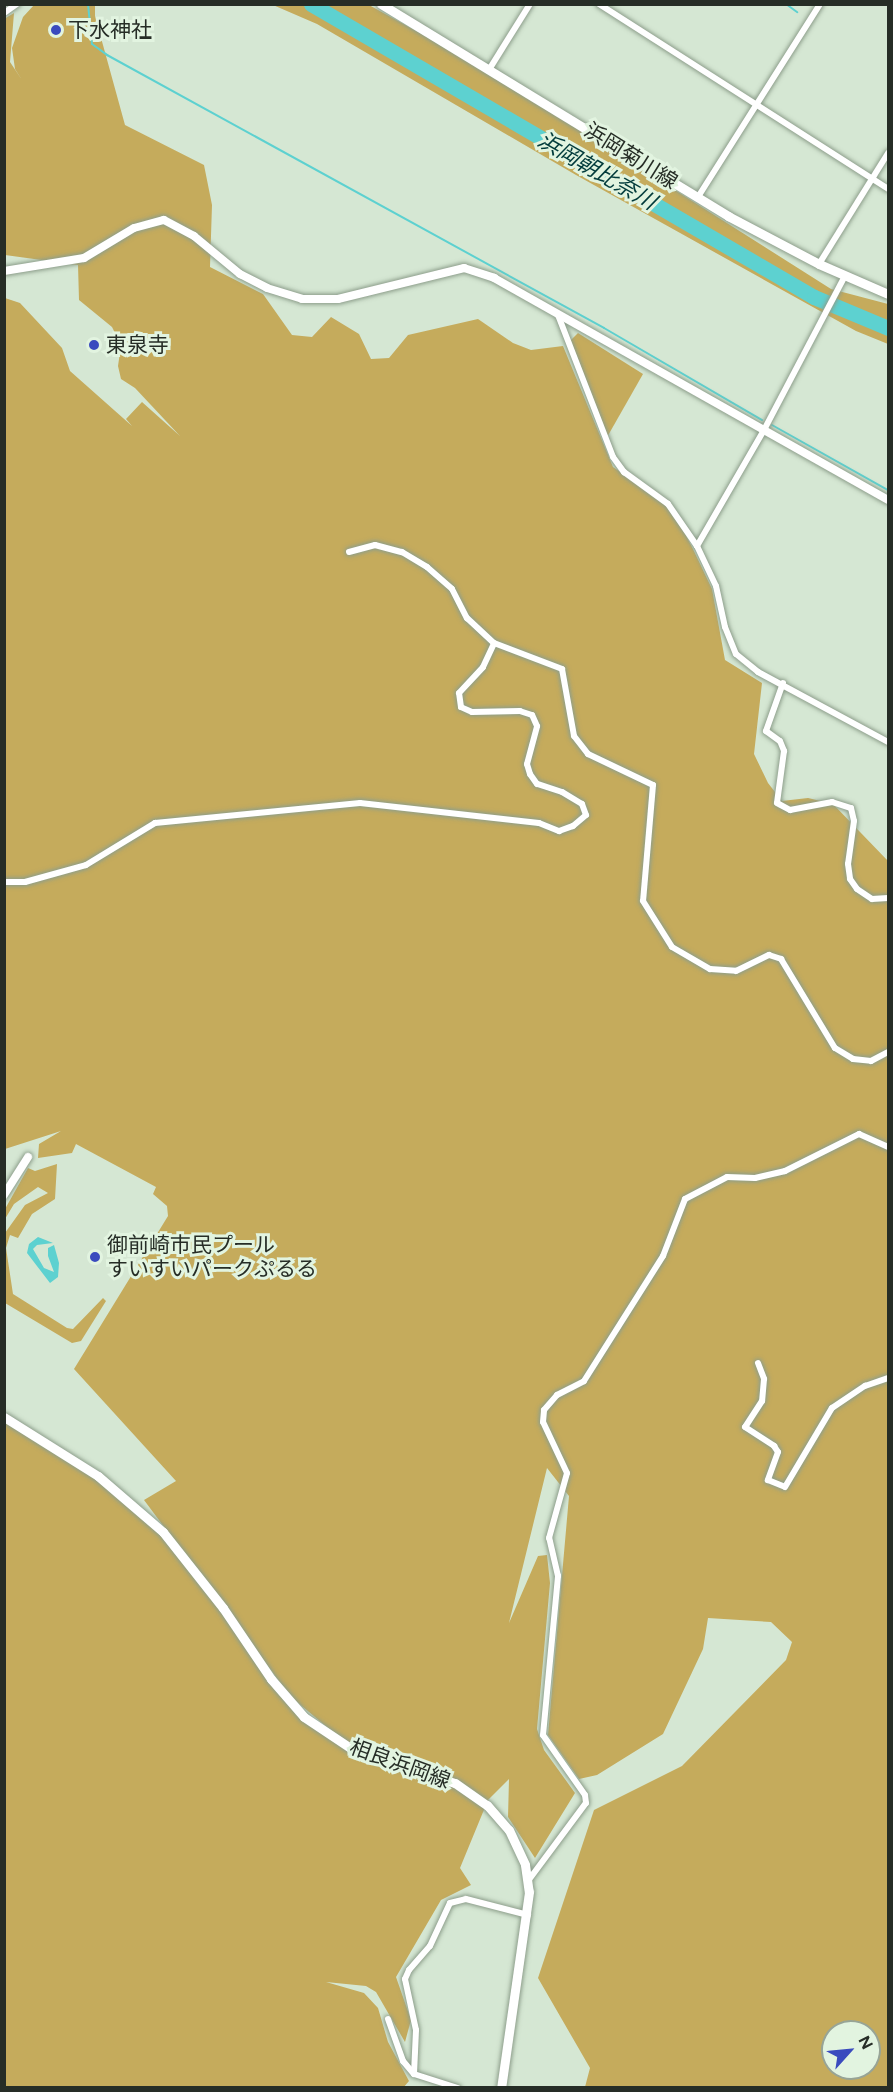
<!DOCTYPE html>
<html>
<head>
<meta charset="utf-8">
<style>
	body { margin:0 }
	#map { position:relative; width:893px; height:2092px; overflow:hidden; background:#d5e7d3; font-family:Figtree,"Noto Sans JP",sans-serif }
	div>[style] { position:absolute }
	.green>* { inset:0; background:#c5ab5c }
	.water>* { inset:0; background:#5dd1d0 }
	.stream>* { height:2px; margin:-1px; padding:0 1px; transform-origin:1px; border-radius:1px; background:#5dd1d0 }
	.river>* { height:15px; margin:-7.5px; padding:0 7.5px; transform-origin:7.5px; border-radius:7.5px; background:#5dd1d0 }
	.roads { filter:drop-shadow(0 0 2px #8d9e8b) drop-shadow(0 0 2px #8d9e8b) }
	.minor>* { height:6px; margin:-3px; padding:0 3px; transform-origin:3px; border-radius:3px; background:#fff }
	.tertiary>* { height:8px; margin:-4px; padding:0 4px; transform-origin:4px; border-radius:4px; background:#fff }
	.secondary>* { height:9px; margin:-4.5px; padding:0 4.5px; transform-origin:4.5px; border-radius:4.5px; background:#fff }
	.dots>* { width:16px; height:16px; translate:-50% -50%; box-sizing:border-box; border:3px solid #e2f4e0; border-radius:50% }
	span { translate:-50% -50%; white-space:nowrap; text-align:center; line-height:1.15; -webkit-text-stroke:6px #e2f4e0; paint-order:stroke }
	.poi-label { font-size:21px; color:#262d26 }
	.left { translate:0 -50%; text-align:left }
	.street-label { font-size:21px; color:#262d26 }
	.water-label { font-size:22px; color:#023b3b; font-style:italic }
	.frame { position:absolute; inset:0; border:6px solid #262d26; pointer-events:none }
	.north { position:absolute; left:821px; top:2020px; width:60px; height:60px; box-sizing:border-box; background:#e2f4e0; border:2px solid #97a496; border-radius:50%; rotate:63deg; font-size:16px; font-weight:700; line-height:24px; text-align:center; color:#262d26 }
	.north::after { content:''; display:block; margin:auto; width:21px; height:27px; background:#3a4bbe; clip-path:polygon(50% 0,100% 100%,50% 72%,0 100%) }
</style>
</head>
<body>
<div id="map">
	<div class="green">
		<i style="clip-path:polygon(evenodd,34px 5px,95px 5px,95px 16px,125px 125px,204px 165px,212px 205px,210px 267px,263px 294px,292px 335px,312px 337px,331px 317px,359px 334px,371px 359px,389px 358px,408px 335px,478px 319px,513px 343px,531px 350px,563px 346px,613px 467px,671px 507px,693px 549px,712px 589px,725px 660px,762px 683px,754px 754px,768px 783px,782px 801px,808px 798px,833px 804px,888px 861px,888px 2087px,585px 2087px,590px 2068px,538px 1978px,594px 1810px,682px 1766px,786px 1660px,792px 1642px,771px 1622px,708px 1618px,703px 1649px,663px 1734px,597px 1775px,579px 1779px,548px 1735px,569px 1496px,547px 1468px,509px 1623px,538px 1556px,547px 1555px,550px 1583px,537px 1729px,544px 1750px,575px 1793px,535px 1858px,508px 1817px,509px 1779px,488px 1800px,460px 1868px,471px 1885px,441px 1900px,396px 1977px,411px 2020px,405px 2042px,376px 1992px,366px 1986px,326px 1982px,364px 1993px,378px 2008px,388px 2042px,409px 2081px,403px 2088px,5px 2087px,5px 1420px,127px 1499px,194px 1567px,144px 1500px,176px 1481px,74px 1369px,168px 1216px,167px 1206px,153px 1194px,156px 1187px,76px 1144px,72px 1153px,38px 1158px,39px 1144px,61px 1131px,5px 1149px,5px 298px,20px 303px,62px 348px,70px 371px,132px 426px,126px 419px,142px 402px,180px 436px,135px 388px,121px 379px,118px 366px,121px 345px,112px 327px,79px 300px,78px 265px,5px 255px,4px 19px,14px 13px,10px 62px,22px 80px,15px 69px,12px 48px,23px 17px,34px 5px,209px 1587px,291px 1697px,345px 1742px,332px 1738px,284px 1694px,209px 1587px,34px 5px,833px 2032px,869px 2032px,869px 2068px,833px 2068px,833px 2032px)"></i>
		<i style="clip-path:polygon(273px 5px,369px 5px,476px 64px,831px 289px,888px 304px,888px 344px,856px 331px,576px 175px,317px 24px)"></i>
		<i style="clip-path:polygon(578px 333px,643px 374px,606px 439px,568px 343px)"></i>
		<i style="clip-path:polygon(57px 1164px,55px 1199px,32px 1214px,18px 1238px,10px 1235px,6px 1248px,13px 1294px,67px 1328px,73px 1329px,103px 1298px,106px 1301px,81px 1341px,72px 1343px,5px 1303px,5px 1233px,25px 1205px,48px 1193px,38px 1187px,14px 1204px,5px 1219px,5px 1209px,28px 1168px,35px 1171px)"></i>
	</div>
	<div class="water">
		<i style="clip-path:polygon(38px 1237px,53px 1243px,37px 1245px,33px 1249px,44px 1268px,54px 1272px,48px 1256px,48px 1248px,54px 1245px,59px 1263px,58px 1277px,50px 1283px,27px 1253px,29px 1244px)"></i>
	</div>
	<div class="stream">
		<i style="left:88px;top:4px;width:40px;rotate:84.3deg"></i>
		<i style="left:92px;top:44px;width:19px;rotate:36deg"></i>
		<i style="left:107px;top:55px;width:567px;rotate:28.78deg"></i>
		<i style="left:604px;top:328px;width:183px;rotate:30.2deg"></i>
		<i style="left:786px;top:4px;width:14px;rotate:36deg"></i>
		<i style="left:772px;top:425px;width:133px;rotate:29.3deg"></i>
	</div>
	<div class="river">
		<i style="left:311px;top:4px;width:582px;rotate:30.22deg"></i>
		<i style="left:814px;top:297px;width:80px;rotate:22.7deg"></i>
	</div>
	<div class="roads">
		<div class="minor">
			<i style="left:599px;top:4px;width:343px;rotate:32.6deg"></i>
			<i style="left:4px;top:13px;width:16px;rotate:-35deg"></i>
			<i style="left:490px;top:68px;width:75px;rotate:-58deg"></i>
			<i style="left:698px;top:197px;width:228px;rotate:-57.7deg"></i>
			<i style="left:819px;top:264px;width:131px;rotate:-58.1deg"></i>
			<i style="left:558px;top:315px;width:152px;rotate:68.8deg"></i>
			<i style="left:613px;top:457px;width:19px;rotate:54deg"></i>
			<i style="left:624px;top:472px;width:54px;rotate:36deg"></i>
			<i style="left:668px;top:504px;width:51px;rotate:55.4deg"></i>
			<i style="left:697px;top:546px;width:44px;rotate:64.6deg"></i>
			<i style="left:716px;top:586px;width:42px;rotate:77.6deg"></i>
			<i style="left:725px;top:627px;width:29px;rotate:68deg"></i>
			<i style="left:736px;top:654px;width:28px;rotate:39deg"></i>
			<i style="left:758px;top:672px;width:148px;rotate:28.3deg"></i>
			<i style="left:697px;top:546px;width:134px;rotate:-60deg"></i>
			<i style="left:764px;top:430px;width:174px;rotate:-62.3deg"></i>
			<i style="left:349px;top:552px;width:27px;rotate:-15deg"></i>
			<i style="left:375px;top:545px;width:28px;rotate:15deg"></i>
			<i style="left:402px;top:552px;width:29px;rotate:31deg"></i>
			<i style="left:427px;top:567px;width:33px;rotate:41deg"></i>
			<i style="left:452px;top:589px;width:33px;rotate:63deg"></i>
			<i style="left:467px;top:618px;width:37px;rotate:43deg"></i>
			<i style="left:494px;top:643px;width:73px;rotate:20.9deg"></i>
			<i style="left:562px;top:669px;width:68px;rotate:79.8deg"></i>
			<i style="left:574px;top:736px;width:23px;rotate:52deg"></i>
			<i style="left:588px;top:754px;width:72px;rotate:25.5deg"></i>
			<i style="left:653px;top:785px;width:116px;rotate:94.9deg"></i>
			<i style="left:643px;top:901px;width:54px;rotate:57.8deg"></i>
			<i style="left:672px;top:947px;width:44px;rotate:30.1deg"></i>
			<i style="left:710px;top:969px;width:26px;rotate:4deg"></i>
			<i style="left:736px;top:971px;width:37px;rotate:-26deg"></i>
			<i style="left:769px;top:955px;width:13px;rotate:18deg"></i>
			<i style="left:781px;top:959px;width:104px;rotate:58.8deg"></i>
			<i style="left:835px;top:1048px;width:21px;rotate:31deg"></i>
			<i style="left:853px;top:1059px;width:18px;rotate:6deg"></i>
			<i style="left:871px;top:1061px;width:19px;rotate:-28deg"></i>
			<i style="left:783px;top:683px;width:51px;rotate:109.5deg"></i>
			<i style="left:766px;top:731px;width:17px;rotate:36deg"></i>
			<i style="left:780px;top:741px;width:11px;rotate:68deg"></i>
			<i style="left:784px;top:751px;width:52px;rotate:97.7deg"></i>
			<i style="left:777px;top:803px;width:15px;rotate:28deg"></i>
			<i style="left:790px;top:810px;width:43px;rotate:-10.8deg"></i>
			<i style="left:832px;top:802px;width:20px;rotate:18deg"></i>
			<i style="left:851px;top:808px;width:13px;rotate:77deg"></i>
			<i style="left:854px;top:821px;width:43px;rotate:97.9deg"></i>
			<i style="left:848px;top:864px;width:15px;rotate:82deg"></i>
			<i style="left:850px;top:879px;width:12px;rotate:55deg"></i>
			<i style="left:857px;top:889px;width:18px;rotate:34deg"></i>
			<i style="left:872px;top:899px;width:16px;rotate:-4deg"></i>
			<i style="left:4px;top:882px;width:21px"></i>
			<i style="left:25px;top:882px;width:63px;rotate:-15.6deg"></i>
			<i style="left:86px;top:865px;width:81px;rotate:-31.3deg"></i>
			<i style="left:155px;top:823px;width:206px;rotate:-5.6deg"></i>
			<i style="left:360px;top:803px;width:180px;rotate:6.4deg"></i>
			<i style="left:539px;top:823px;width:22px;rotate:22deg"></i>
			<i style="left:559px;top:831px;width:15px;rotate:-20deg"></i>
			<i style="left:573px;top:826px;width:17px;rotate:-40deg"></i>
			<i style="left:586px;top:815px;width:12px;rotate:-110deg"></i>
			<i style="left:582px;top:804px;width:23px;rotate:-149deg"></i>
			<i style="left:562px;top:792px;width:26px;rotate:-162deg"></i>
			<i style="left:537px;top:784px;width:12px;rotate:-125deg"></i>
			<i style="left:530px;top:774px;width:10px;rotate:-107deg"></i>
			<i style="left:527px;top:764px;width:39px;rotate:-75deg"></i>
			<i style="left:537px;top:726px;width:12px;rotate:-114deg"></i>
			<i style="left:532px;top:715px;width:13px;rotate:-162deg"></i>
			<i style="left:520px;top:711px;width:48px;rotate:178.8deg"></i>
			<i style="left:472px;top:712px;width:12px;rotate:-156deg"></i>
			<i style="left:461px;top:707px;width:14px;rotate:-98deg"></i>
			<i style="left:459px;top:693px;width:35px;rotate:-47deg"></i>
			<i style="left:483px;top:667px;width:26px;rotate:-65deg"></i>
			<i style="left:758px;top:1363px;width:17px;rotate:69deg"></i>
			<i style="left:764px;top:1379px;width:22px;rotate:95deg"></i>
			<i style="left:762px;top:1401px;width:31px;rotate:123deg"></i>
			<i style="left:745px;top:1427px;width:35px;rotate:33deg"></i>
			<i style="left:774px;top:1446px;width:7px;rotate:56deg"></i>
			<i style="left:778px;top:1452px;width:30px;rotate:110deg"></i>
			<i style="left:768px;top:1480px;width:18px;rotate:22deg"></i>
			<i style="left:785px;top:1487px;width:92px;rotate:-59.3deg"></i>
			<i style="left:832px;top:1408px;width:40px;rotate:-34deg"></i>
			<i style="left:865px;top:1386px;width:24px;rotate:-19deg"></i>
			<i style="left:528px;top:1881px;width:97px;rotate:-53.4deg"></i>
			<i style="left:586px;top:1803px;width:8px;rotate:-97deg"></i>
			<i style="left:585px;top:1795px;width:73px;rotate:-125deg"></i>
			<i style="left:543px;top:1735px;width:160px;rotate:-84.6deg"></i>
			<i style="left:558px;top:1576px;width:39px;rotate:-103deg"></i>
			<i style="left:549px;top:1538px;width:67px;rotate:-74.5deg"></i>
			<i style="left:567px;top:1473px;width:56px;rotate:-115.2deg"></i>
			<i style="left:543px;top:1422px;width:12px;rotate:-85deg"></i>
			<i style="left:544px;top:1410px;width:20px;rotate:-49deg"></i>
			<i style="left:557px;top:1395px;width:30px;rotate:-27deg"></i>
			<i style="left:584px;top:1381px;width:148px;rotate:-57.7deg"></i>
			<i style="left:663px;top:1256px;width:61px;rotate:-68.9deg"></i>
			<i style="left:685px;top:1199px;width:47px;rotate:-27.6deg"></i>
			<i style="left:727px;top:1177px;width:28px;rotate:2deg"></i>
			<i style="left:755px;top:1178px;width:31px;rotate:-13deg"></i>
			<i style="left:785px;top:1171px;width:83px;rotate:-26.6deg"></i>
			<i style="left:859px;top:1134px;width:32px;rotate:24deg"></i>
			<i style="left:388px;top:2019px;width:45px;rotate:70.3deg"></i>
			<i style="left:403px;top:2061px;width:17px;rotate:50deg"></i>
			<i style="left:414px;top:2074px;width:46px;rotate:17.7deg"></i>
			<i style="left:414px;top:2074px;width:44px;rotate:-87.4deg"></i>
			<i style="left:416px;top:2030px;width:52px;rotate:-102.2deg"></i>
			<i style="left:405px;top:1979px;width:10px;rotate:-66deg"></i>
			<i style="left:409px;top:1970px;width:32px;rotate:-49deg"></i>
			<i style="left:430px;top:1946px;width:47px;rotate:-65.1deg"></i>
			<i style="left:450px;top:1903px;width:16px;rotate:-14deg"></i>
			<i style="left:466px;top:1899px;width:64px;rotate:14.5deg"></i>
		</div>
		<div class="tertiary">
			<i style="left:4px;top:271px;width:81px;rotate:-9.2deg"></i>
			<i style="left:84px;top:258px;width:58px;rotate:-31deg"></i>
			<i style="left:134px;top:228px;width:31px;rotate:-15deg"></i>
			<i style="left:164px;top:220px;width:34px;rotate:28deg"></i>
			<i style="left:194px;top:236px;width:60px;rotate:39.6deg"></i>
			<i style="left:240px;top:274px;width:30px;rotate:27deg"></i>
			<i style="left:267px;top:288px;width:37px;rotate:17deg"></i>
			<i style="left:302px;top:299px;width:36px"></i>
			<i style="left:338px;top:299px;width:130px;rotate:-13.8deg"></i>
			<i style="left:464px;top:268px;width:32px;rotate:18deg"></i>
			<i style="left:494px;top:278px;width:452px;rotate:29.4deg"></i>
			<i style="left:4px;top:1195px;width:45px;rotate:-57.7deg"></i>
		</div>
		<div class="secondary">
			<i style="left:381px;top:4px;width:407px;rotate:31.4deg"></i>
			<i style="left:728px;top:216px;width:103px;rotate:27.8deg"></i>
			<i style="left:819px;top:264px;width:75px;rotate:23.5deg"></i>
			<i style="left:4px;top:1417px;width:111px;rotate:32.1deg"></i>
			<i style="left:98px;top:1476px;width:86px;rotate:40.7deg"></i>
			<i style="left:163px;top:1532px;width:97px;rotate:51.7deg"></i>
			<i style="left:223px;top:1608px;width:86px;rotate:55.9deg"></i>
			<i style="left:271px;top:1679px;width:50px;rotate:49deg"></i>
			<i style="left:304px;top:1717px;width:58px;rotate:33.7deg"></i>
			<i style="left:352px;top:1749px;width:108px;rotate:18.3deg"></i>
			<i style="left:455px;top:1783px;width:39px;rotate:35deg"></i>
			<i style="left:487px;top:1805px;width:33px;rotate:49deg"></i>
			<i style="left:509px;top:1830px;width:38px;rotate:65deg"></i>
			<i style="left:525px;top:1865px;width:27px;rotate:82deg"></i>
			<i style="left:529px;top:1892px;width:198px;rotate:98.1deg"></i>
		</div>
	</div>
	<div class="dots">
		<i style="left:56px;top:30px;background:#3a4bbe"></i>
		<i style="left:94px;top:345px;background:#3a4bbe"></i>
		<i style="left:95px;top:1257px;background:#3a4bbe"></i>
	</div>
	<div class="poi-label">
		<span class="left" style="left:68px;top:30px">下水神社</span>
		<span class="left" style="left:106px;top:345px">東泉寺</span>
		<span class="left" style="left:107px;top:1257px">御前崎市民プール<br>すいすいパークぷるる</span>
	</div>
	<div class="street-label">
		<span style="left:631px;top:156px;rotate:32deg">浜岡菊川線</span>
		<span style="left:400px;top:1764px;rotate:20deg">相良浜岡線</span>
	</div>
	<div class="water-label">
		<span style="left:597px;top:171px;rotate:30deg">浜岡朝比奈川</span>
	</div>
	<div class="frame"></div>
	<div class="north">N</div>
</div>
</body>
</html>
